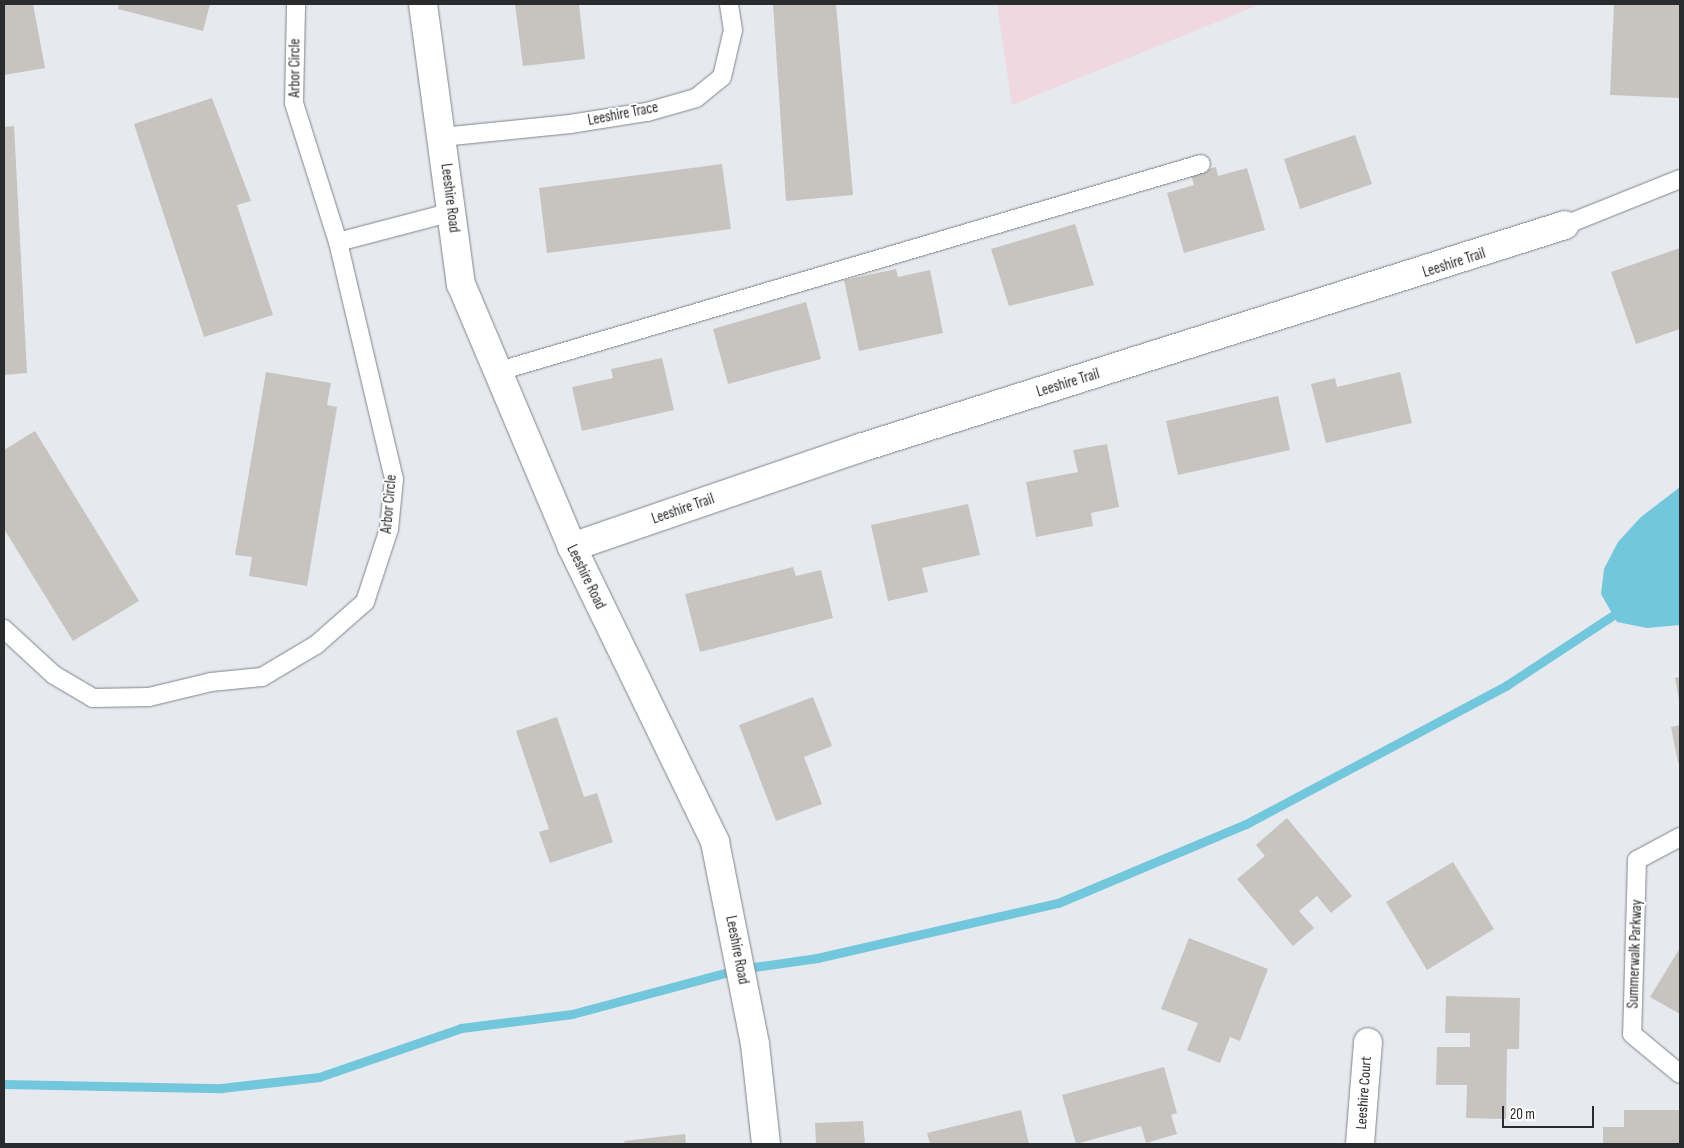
<!DOCTYPE html>
<html>
<head>
<meta charset="utf-8">
<style>
	body { margin:0 }
	#map { position:relative; width:1684px; height:1148px; overflow:hidden; background:#e6e9ee; font-family:"Sofia Sans Condensed",sans-serif }
	div>[style] { position:absolute }
	.commercial>* { inset:0; background:#f0d7e0 }
	.water>* { inset:0; background:#73c7dc }
	.stream>* { height:9px; margin:-4.5px; padding:0 4.5px; transform-origin:4.5px; border-radius:4.5px; background:#73c7dc }
	.building>* { inset:0; background:#c7c4bf }
	.roads { filter:drop-shadow(0 0 1px #818488) drop-shadow(0 0 1px #818488) }
	.service>* { height:18px; margin:-9px; padding:0 9px; transform-origin:9px; border-radius:9px; background:#fff }
	.minor>* { height:28px; margin:-14px; padding:0 14px; transform-origin:14px; border-radius:14px; background:#fff }
	span { translate:-50% -50%; white-space:nowrap; text-align:center; line-height:1.15; -webkit-text-stroke:4px #fff; paint-order:stroke }
	.street-label { font-size:15px; color:#2a2b2d }
	.frame { position:absolute; inset:0; border:5px solid #2a2b2d; pointer-events:none }
	.scale { position:absolute; left:1502px; top:1106px; width:92px; height:22px; box-sizing:border-box; border:2px solid #2a2b2d; border-top:0; padding-left:6px; font-size:15px; line-height:18px; white-space:nowrap; color:#2a2b2d; -webkit-text-stroke:4px #fff; paint-order:stroke }
</style>
</head>
<body>
<div id="map">
	<div class="commercial">
		<i style="clip-path:polygon(997px 4px,1261px 4px,1012px 105px)"></i>
	</div>
	<div class="water">
		<i style="clip-path:polygon(1680px 487px,1680px 625px,1647px 628px,1617px 622px,1601px 594px,1604px 569px,1618px 542px,1641px 517px)"></i>
	</div>
	<div class="stream">
		<i style="left:4px;top:1084px;width:217px;rotate:1.1deg"></i>
		<i style="left:221px;top:1088px;width:99px;rotate:-6.4deg"></i>
		<i style="left:319px;top:1077px;width:150px;rotate:-19deg"></i>
		<i style="left:461px;top:1028px;width:112px;rotate:-7.2deg"></i>
		<i style="left:572px;top:1014px;width:174px;rotate:-15deg"></i>
		<i style="left:740px;top:969px;width:78px;rotate:-8.1deg"></i>
		<i style="left:817px;top:958px;width:247px;rotate:-12.9deg"></i>
		<i style="left:1058px;top:903px;width:204px;rotate:-22.8deg"></i>
		<i style="left:1246px;top:824px;width:296px;rotate:-28deg"></i>
		<i style="left:1507px;top:685px;width:126px;rotate:-33.3deg"></i>
	</div>
	<div class="building">
		<i style="clip-path:polygon(4px 4px,33px 4px,45px 68px,4px 75px)"></i>
		<i style="clip-path:polygon(119px 4px,210px 4px,203px 31px,118px 9px)"></i>
		<i style="clip-path:polygon(515px 4px,579px 4px,585px 59px,523px 66px)"></i>
		<i style="clip-path:polygon(773px 4px,836px 4px,853px 195px,786px 201px)"></i>
		<i style="clip-path:polygon(1614px 4px,1680px 4px,1680px 98px,1610px 95px)"></i>
		<i style="clip-path:polygon(212px 98px,251px 201px,237px 205px,273px 315px,204px 337px,134px 124px)"></i>
		<i style="clip-path:polygon(14px 126px,27px 373px,4px 375px,4px 127px)"></i>
		<i style="clip-path:polygon(1355px 135px,1372px 184px,1300px 209px,1284px 159px)"></i>
		<i style="clip-path:polygon(722px 164px,731px 229px,547px 253px,539px 188px)"></i>
		<i style="clip-path:polygon(1216px 167px,1218px 176px,1247px 168px,1265px 230px,1184px 253px,1167px 193px,1194px 185px,1191px 174px)"></i>
		<i style="clip-path:polygon(1075px 224px,1094px 285px,1009px 306px,991px 249px)"></i>
		<i style="clip-path:polygon(1680px 248px,1680px 329px,1636px 344px,1611px 272px)"></i>
		<i style="clip-path:polygon(896px 269px,898px 277px,930px 270px,943px 333px,859px 351px,844px 280px)"></i>
		<i style="clip-path:polygon(806px 302px,821px 359px,728px 384px,713px 329px)"></i>
		<i style="clip-path:polygon(662px 358px,674px 410px,582px 431px,572px 387px,613px 378px,611px 369px)"></i>
		<i style="clip-path:polygon(266px 372px,331px 383px,327px 405px,337px 407px,307px 586px,249px 576px,252px 557px,235px 555px)"></i>
		<i style="clip-path:polygon(1400px 372px,1412px 423px,1326px 443px,1311px 384px,1335px 378px,1337px 387px)"></i>
		<i style="clip-path:polygon(1278px 396px,1290px 450px,1178px 475px,1166px 421px)"></i>
		<i style="clip-path:polygon(35px 431px,139px 601px,73px 641px,4px 529px,4px 450px)"></i>
		<i style="clip-path:polygon(1107px 444px,1119px 507px,1091px 513px,1093px 526px,1036px 537px,1026px 482px,1078px 472px,1073px 450px)"></i>
		<i style="clip-path:polygon(968px 504px,980px 555px,922px 568px,928px 592px,888px 601px,871px 525px)"></i>
		<i style="clip-path:polygon(793px 567px,796px 576px,821px 570px,833px 618px,700px 652px,685px 594px)"></i>
		<i style="clip-path:polygon(1680px 677px,1680px 700px,1679px 700px,1675px 678px)"></i>
		<i style="clip-path:polygon(813px 697px,832px 746px,804px 757px,822px 804px,776px 821px,739px 725px)"></i>
		<i style="clip-path:polygon(557px 717px,584px 797px,597px 793px,613px 842px,550px 863px,539px 832px,549px 829px,516px 731px)"></i>
		<i style="clip-path:polygon(1680px 725px,1680px 763px,1678px 763px,1671px 727px)"></i>
		<i style="clip-path:polygon(1287px 818px,1352px 896px,1331px 913px,1317px 896px,1299px 911px,1314px 928px,1293px 946px,1237px 879px,1265px 856px,1256px 845px)"></i>
		<i style="clip-path:polygon(1453px 862px,1494px 929px,1427px 970px,1386px 902px)"></i>
		<i style="clip-path:polygon(1189px 938px,1268px 969px,1240px 1041px,1230px 1037px,1220px 1063px,1187px 1050px,1198px 1023px,1161px 1009px)"></i>
		<i style="clip-path:polygon(1680px 948px,1680px 1014px,1650px 997px)"></i>
		<i style="clip-path:polygon(1446px 996px,1520px 998px,1519px 1049px,1507px 1049px,1506px 1119px,1466px 1118px,1467px 1085px,1436px 1085px,1437px 1047px,1470px 1047px,1470px 1033px,1445px 1033px)"></i>
		<i style="clip-path:polygon(1164px 1067px,1177px 1113px,1171px 1115px,1177px 1134px,1146px 1143px,1141px 1126px,1076px 1144px,1062px 1095px)"></i>
		<i style="clip-path:polygon(1021px 1110px,1029px 1144px,930px 1144px,927px 1133px)"></i>
		<i style="clip-path:polygon(1624px 1110px,1680px 1110px,1680px 1144px,1603px 1144px,1603px 1127px,1624px 1127px)"></i>
		<i style="clip-path:polygon(863px 1121px,865px 1144px,816px 1144px,815px 1123px)"></i>
		<i style="clip-path:polygon(685px 1134px,686px 1144px,625px 1144px,624px 1141px)"></i>
	</div>
	<div class="roads">
		<div class="service">
			<i style="left:442px;top:137px;width:129px;rotate:-5.8deg"></i>
			<i style="left:570px;top:124px;width:78px;rotate:-8.9deg"></i>
			<i style="left:647px;top:112px;width:51px;rotate:-15.9deg"></i>
			<i style="left:696px;top:98px;width:33px;rotate:-39deg"></i>
			<i style="left:722px;top:77px;width:48px;rotate:-76.8deg"></i>
			<i style="left:733px;top:30px;width:26px;rotate:-99deg"></i>
			<i style="left:1565px;top:225px;width:124px;rotate:-21.8deg"></i>
			<i style="left:338px;top:242px;width:118px;rotate:-14.7deg"></i>
			<i style="left:496px;top:372px;width:735px;rotate:-16.44deg"></i>
			<i style="left:4px;top:629px;width:68px;rotate:42.6deg"></i>
			<i style="left:54px;top:675px;width:45px;rotate:30.5deg"></i>
			<i style="left:93px;top:698px;width:56px;rotate:-1deg"></i>
			<i style="left:149px;top:697px;width:64px;rotate:-13.6deg"></i>
			<i style="left:211px;top:682px;width:51px;rotate:-5.6deg"></i>
			<i style="left:262px;top:677px;width:63px;rotate:-30.7deg"></i>
			<i style="left:316px;top:645px;width:65px;rotate:-41.3deg"></i>
			<i style="left:365px;top:602px;width:77px;rotate:-71.8deg"></i>
			<i style="left:389px;top:529px;width:50px;rotate:-84.3deg"></i>
			<i style="left:394px;top:479px;width:244px;rotate:-103.3deg"></i>
			<i style="left:338px;top:242px;width:146px;rotate:-107.6deg"></i>
			<i style="left:294px;top:103px;width:99px;rotate:-88.8deg"></i>
			<i style="left:1680px;top:837px;width:49px;rotate:151.9deg"></i>
			<i style="left:1637px;top:860px;width:174px;rotate:91.6deg"></i>
			<i style="left:1632px;top:1034px;width:62px;rotate:39.8deg"></i>
		</div>
		<div class="minor">
			<i style="left:423px;top:4px;width:283px;rotate:82.3deg"></i>
			<i style="left:461px;top:284px;width:285px;rotate:67.1deg"></i>
			<i style="left:572px;top:547px;width:328px;rotate:64.1deg"></i>
			<i style="left:715px;top:842px;width:206px;rotate:78.8deg"></i>
			<i style="left:755px;top:1044px;width:101px;rotate:83.7deg"></i>
			<i style="left:572px;top:547px;width:305px;rotate:-19deg"></i>
			<i style="left:860px;top:448px;width:739px;rotate:-17.55deg"></i>
			<i style="left:1360px;top:1144px;width:102px;rotate:-85.5deg"></i>
		</div>
	</div>
	<div class="street-label">
		<span style="left:295px;top:68px;rotate:-90deg">Arbor Circle</span>
		<span style="left:623px;top:114px;rotate:-11deg">Leeshire Trace</span>
		<span style="left:450px;top:198px;rotate:83deg">Leeshire Road</span>
		<span style="left:1454px;top:263px;rotate:-18deg">Leeshire Trail</span>
		<span style="left:1068px;top:383px;rotate:-17deg">Leeshire Trail</span>
		<span style="left:389px;top:504px;rotate:-85deg">Arbor Circle</span>
		<span style="left:683px;top:509px;rotate:-19deg">Leeshire Trail</span>
		<span style="left:586px;top:577px;rotate:64deg">Leeshire Road</span>
		<span style="left:737px;top:950px;rotate:79deg">Leeshire Road</span>
		<span style="left:1635px;top:954px;rotate:-88deg">Summerwalk Parkway</span>
		<span style="left:1364px;top:1093px;rotate:-86deg">Leeshire Court</span>
	</div>
	<div class="frame"></div>
	<div class="scale">20 m</div>
</div>
</body>
</html>
